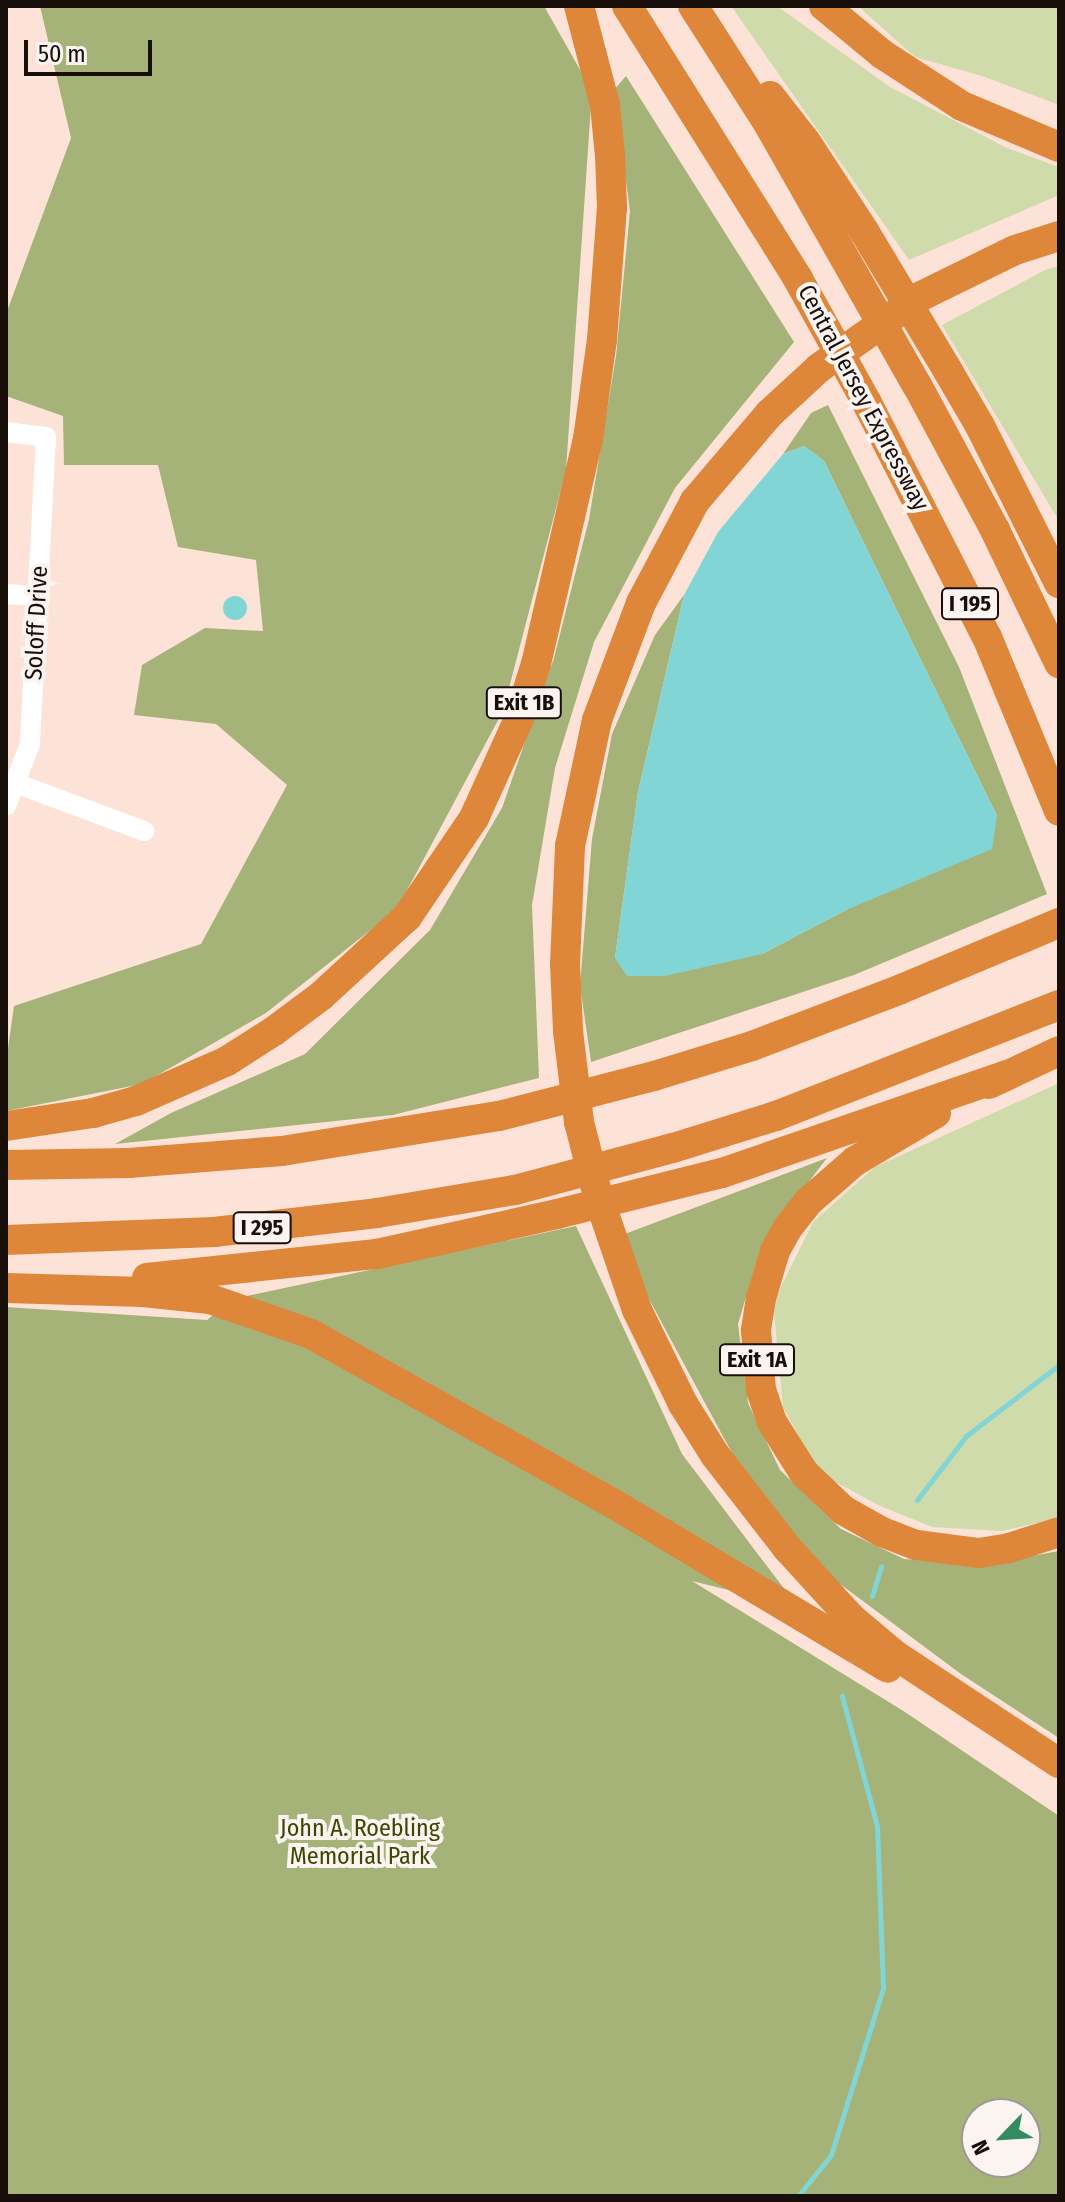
<!DOCTYPE html>
<html>
<head>
<meta charset="utf-8">
<style>
	body { margin:0 }
	#map { position:relative; width:1065px; height:2202px; overflow:hidden; background:#fde3d7; font-family:"Fira Sans Condensed",sans-serif }
	div>[style] { position:absolute }
	.green>* { inset:0; background:#cfdbaa }
	.forest>* { inset:0; background:#a5b278 }
	.water>* { inset:0; background:#82d5d5 }
	.round { border-radius:50% }
	.stream>* { height:5px; margin:-2.5px; padding:0 2.5px; transform-origin:2.5px; border-radius:2.5px; background:#82d5d5 }
	.minor>* { height:20px; margin:-10px; padding:0 10px; transform-origin:10px; border-radius:10px; background:#fff }
	.highway>* { height:30px; margin:-15px; padding:0 15px; transform-origin:15px; border-radius:15px; background:#de863a }
	span { translate:-50% -50%; white-space:nowrap; text-align:center; line-height:1.15; -webkit-text-stroke:8px #fbf4f1; paint-order:stroke }
	.shield-label span { padding:2px 6px; background:#fbf4f1; border:2px solid; border-radius:6px; -webkit-text-stroke-width:0 }
	.shield-label { font-size:22px; color:#190f0a; font-weight:700 }
	.street-label { font-size:24px; color:#190f0a }
	.park-label { font-size:24px; color:#3c4700 }
	.frame { position:absolute; inset:0; border:8px solid #190f0a; pointer-events:none }
	.north { position:absolute; left:961px; top:2098px; width:80px; height:80px; box-sizing:border-box; background:#fbf4f1; border:2px solid #a19895; border-radius:50%; rotate:245deg; font-size:22px; font-weight:700; line-height:32px; text-align:center; color:#190f0a }
	.north::after { content:''; display:block; margin:auto; width:28px; height:36px; background:#348b5f; clip-path:polygon(50% 0,100% 100%,50% 72%,0 100%) }
	.scale { position:absolute; left:24px; top:40px; width:128px; height:36px; box-sizing:border-box; border:4px solid #190f0a; border-top:0; padding-left:10px; font-size:24px; line-height:28px; white-space:nowrap; color:#190f0a; -webkit-text-stroke:6px #fbf4f1; paint-order:stroke }
</style>
</head>
<body>
<div id="map">
	<div class="green">
		<i style="clip-path:polygon(731px 6px,777px 6px,890px 87px,1007px 148px,1059px 167px,1059px 195px,909px 260px)"></i>
		<i style="clip-path:polygon(858px 6px,1059px 6px,1059px 105px,982px 76px,915px 57px)"></i>
		<i style="clip-path:polygon(1059px 266px,1059px 521px,942px 325px,1045px 270px)"></i>
		<i style="clip-path:polygon(1059px 1083px,1059px 1518px,1002px 1531px,932px 1527px,878px 1505px,819px 1473px,783px 1407px,773px 1303px,813px 1222px,875px 1167px)"></i>
	</div>
	<div class="forest">
		<i style="clip-path:polygon(40px 6px,544px 6px,592px 91px,566px 470px,503px 711px,397px 909px,266px 1013px,142px 1084px,6px 1111px,6px 1063px,14px 1006px,201px 944px,287px 785px,216px 724px,134px 715px,142px 665px,205px 628px,263px 631px,256px 560px,178px 547px,158px 465px,64px 465px,63px 416px,6px 396px,6px 314px,71px 138px)"></i>
		<i style="clip-path:polygon(626px 76px,794px 342px,675px 488px,594px 642px,555px 768px,532px 905px,539px 1078px,393px 1115px,115px 1144px,171px 1113px,305px 1054px,430px 930px,502px 808px,554px 658px,589px 519px,616px 356px,630px 211px,614px 90px)"></i>
		<i style="clip-path:polygon(828px 405px,959px 667px,1047px 894px,854px 975px,591px 1062px,580px 985px,592px 839px,612px 734px,655px 635px,684px 595px,638px 792px,615px 958px,762px 954px,846px 910px,997px 816px,824px 461px,804px 446px,783px 454px,811px 413px)"></i>
		<i style="clip-path:polygon(827px 1158px,762px 1243px,738px 1324px,748px 1403px,780px 1470px,841px 1529px,904px 1559px,981px 1565px,1059px 1551px,1059px 1738px,961px 1674px,836px 1581px,754px 1494px,642px 1286px,622px 1235px)"></i>
		<i style="clip-path:polygon(evenodd,576px 1226px,682px 1454px,798px 1607px,692px 1581px,905px 1712px,1059px 1816px,1059px 2196px,6px 2196px,6px 1307px,207px 1320px,233px 1299px,576px 1226px,977px 2114px,1025px 2114px,1025px 2162px,977px 2162px,977px 2114px)"></i>
	</div>
	<div class="water">
		<i style="clip-path:polygon(804px 446px,824px 461px,997px 816px,992px 849px,846px 910px,762px 954px,665px 976px,627px 976px,615px 958px,638px 792px,684px 595px,718px 532px,783px 454px)"></i>
		<i class="round" style="left:223px;top:596px;width:24px;height:24px"></i>
	</div>
	<div class="stream">
		<i style="left:917px;top:1500px;width:81px;rotate:-52.6deg"></i>
		<i style="left:966px;top:1436px;width:117px;rotate:-37.4deg"></i>
		<i style="left:872px;top:1596px;width:31px;rotate:-73deg"></i>
		<i style="left:798px;top:2196px;width:53px;rotate:-51.2deg"></i>
		<i style="left:831px;top:2155px;width:175px;rotate:-72.7deg"></i>
		<i style="left:883px;top:1988px;width:162px;rotate:-92.1deg"></i>
		<i style="left:877px;top:1826px;width:135px;rotate:-105.1deg"></i>
	</div>
	<div class="minor">
		<i style="left:6px;top:432px;width:40px;rotate:7.1deg"></i>
		<i style="left:46px;top:437px;width:307px;rotate:93deg"></i>
		<i style="left:30px;top:744px;width:66px;rotate:111.2deg"></i>
		<i style="left:6px;top:594px;width:32px;rotate:4deg"></i>
		<i style="left:15px;top:783px;width:138px;rotate:20.4deg"></i>
	</div>
	<div class="highway">
		<i style="left:627px;top:6px;width:322px;rotate:57.9deg"></i>
		<i style="left:798px;top:279px;width:142px;rotate:60.9deg"></i>
		<i style="left:867px;top:403px;width:263px;rotate:62.9deg"></i>
		<i style="left:987px;top:637px;width:188px;rotate:67.5deg"></i>
		<i style="left:693px;top:6px;width:141px;rotate:57.4deg"></i>
		<i style="left:769px;top:125px;width:299px;rotate:60.4deg"></i>
		<i style="left:917px;top:385px;width:165px;rotate:61.7deg"></i>
		<i style="left:995px;top:530px;width:148px;rotate:64.3deg"></i>
		<i style="left:824px;top:6px;width:75px;rotate:39.6deg"></i>
		<i style="left:882px;top:54px;width:95px;rotate:33deg"></i>
		<i style="left:962px;top:106px;width:105px;rotate:22.9deg"></i>
		<i style="left:770px;top:96px;width:58px;rotate:52deg"></i>
		<i style="left:806px;top:142px;width:106px;rotate:56.9deg"></i>
		<i style="left:864px;top:231px;width:163px;rotate:59deg"></i>
		<i style="left:948px;top:371px;width:64px;rotate:59.8deg"></i>
		<i style="left:980px;top:426px;width:176px;rotate:63.3deg"></i>
		<i style="left:1059px;top:236px;width:46px;rotate:162.3deg"></i>
		<i style="left:1015px;top:250px;width:105px;rotate:153.9deg"></i>
		<i style="left:921px;top:296px;width:125px;rotate:144.8deg"></i>
		<i style="left:819px;top:368px;width:67px;rotate:137.4deg"></i>
		<i style="left:770px;top:413px;width:116px;rotate:130.4deg"></i>
		<i style="left:695px;top:501px;width:115px;rotate:117.9deg"></i>
		<i style="left:641px;top:603px;width:125px;rotate:110.6deg"></i>
		<i style="left:597px;top:720px;width:129px;rotate:102.1deg"></i>
		<i style="left:570px;top:846px;width:118px;rotate:92.4deg"></i>
		<i style="left:565px;top:964px;width:67px;rotate:87.4deg"></i>
		<i style="left:568px;top:1031px;width:92px;rotate:83.1deg"></i>
		<i style="left:579px;top:1122px;width:76px;rotate:75.6deg"></i>
		<i style="left:598px;top:1196px;width:120px;rotate:71.1deg"></i>
		<i style="left:637px;top:1310px;width:105px;rotate:63.9deg"></i>
		<i style="left:683px;top:1404px;width:60px;rotate:57.9deg"></i>
		<i style="left:715px;top:1455px;width:119px;rotate:52.2deg"></i>
		<i style="left:788px;top:1549px;width:93px;rotate:47.6deg"></i>
		<i style="left:851px;top:1618px;width:57px;rotate:40.1deg"></i>
		<i style="left:895px;top:1655px;width:196px;rotate:33.4deg"></i>
		<i style="left:989px;top:1084px;width:77px;rotate:-25.2deg"></i>
		<i style="left:936px;top:1113px;width:94px;rotate:149.3deg"></i>
		<i style="left:855px;top:1161px;width:62px;rotate:138.9deg"></i>
		<i style="left:808px;top:1202px;width:34px;rotate:128deg"></i>
		<i style="left:787px;top:1229px;width:25px;rotate:119deg"></i>
		<i style="left:775px;top:1251px;width:49px;rotate:106.6deg"></i>
		<i style="left:761px;top:1298px;width:33px;rotate:99deg"></i>
		<i style="left:756px;top:1331px;width:59px;rotate:85.2deg"></i>
		<i style="left:761px;top:1390px;width:34px;rotate:71deg"></i>
		<i style="left:772px;top:1422px;width:60px;rotate:57.9deg"></i>
		<i style="left:804px;top:1473px;width:54px;rotate:43.5deg"></i>
		<i style="left:843px;top:1510px;width:45px;rotate:29.4deg"></i>
		<i style="left:882px;top:1532px;width:36px;rotate:21deg"></i>
		<i style="left:916px;top:1545px;width:64px;rotate:7.2deg"></i>
		<i style="left:979px;top:1553px;width:30px;rotate:-9deg"></i>
		<i style="left:1009px;top:1548px;width:52px;rotate:-17.7deg"></i>
		<i style="left:6px;top:1126px;width:88px;rotate:-8.5deg"></i>
		<i style="left:93px;top:1113px;width:45px;rotate:-15.6deg"></i>
		<i style="left:136px;top:1101px;width:99px;rotate:-23.7deg"></i>
		<i style="left:227px;top:1061px;width:56px;rotate:-32.6deg"></i>
		<i style="left:274px;top:1031px;width:59px;rotate:-36.7deg"></i>
		<i style="left:321px;top:996px;width:117px;rotate:-42.6deg"></i>
		<i style="left:407px;top:917px;width:120px;rotate:-55.9deg"></i>
		<i style="left:474px;top:818px;width:107px;rotate:-65.6deg"></i>
		<i style="left:518px;top:721px;width:60px;rotate:-72.5deg"></i>
		<i style="left:536px;top:664px;width:231px;rotate:-77deg"></i>
		<i style="left:588px;top:439px;width:100px;rotate:-82deg"></i>
		<i style="left:602px;top:340px;width:133px;rotate:-85.7deg"></i>
		<i style="left:612px;top:207px;width:51px;rotate:-92.2deg"></i>
		<i style="left:610px;top:156px;width:51px;rotate:-95.6deg"></i>
		<i style="left:605px;top:105px;width:102px;rotate:-104.7deg"></i>
		<i style="left:6px;top:1165px;width:123px;rotate:-0.9deg"></i>
		<i style="left:129px;top:1163px;width:153px;rotate:-4.5deg"></i>
		<i style="left:282px;top:1151px;width:220px;rotate:-9.2deg"></i>
		<i style="left:499px;top:1116px;width:160px;rotate:-14.5deg"></i>
		<i style="left:654px;top:1076px;width:102px;rotate:-17deg"></i>
		<i style="left:752px;top:1046px;width:160px;rotate:-20.9deg"></i>
		<i style="left:901px;top:989px;width:171px;rotate:-22.7deg"></i>
		<i style="left:6px;top:1240px;width:208px;rotate:-2.2deg"></i>
		<i style="left:214px;top:1232px;width:164px;rotate:-6.6deg"></i>
		<i style="left:377px;top:1213px;width:140px;rotate:-9.5deg"></i>
		<i style="left:515px;top:1190px;width:163px;rotate:-14.9deg"></i>
		<i style="left:673px;top:1148px;width:108px;rotate:-17.3deg"></i>
		<i style="left:776px;top:1116px;width:304px;rotate:-21.4deg"></i>
		<i style="left:147px;top:1278px;width:231px;rotate:-6deg"></i>
		<i style="left:377px;top:1254px;width:184px;rotate:-12.5deg"></i>
		<i style="left:557px;top:1214px;width:170px;rotate:-14deg"></i>
		<i style="left:722px;top:1173px;width:300px;rotate:-19deg"></i>
		<i style="left:6px;top:1288px;width:137px;rotate:1.7deg"></i>
		<i style="left:143px;top:1292px;width:67px;rotate:6deg"></i>
		<i style="left:210px;top:1299px;width:107px;rotate:19.1deg"></i>
		<i style="left:311px;top:1334px;width:353px;rotate:29.3deg"></i>
		<i style="left:619px;top:1507px;width:313px;rotate:30.9deg"></i>
	</div>
	<div class="shield-label">
		<span style="left:970px;top:604px">I 195</span>
		<span style="left:524px;top:703px">Exit 1B</span>
		<span style="left:262px;top:1228px">I 295</span>
		<span style="left:757px;top:1360px">Exit 1A</span>
	</div>
	<div class="street-label">
		<span style="left:863px;top:398px;rotate:62deg">Central Jersey Expressway</span>
		<span style="left:37px;top:623px;rotate:-87deg">Soloff Drive</span>
	</div>
	<div class="park-label">
		<span style="left:360px;top:1843px">John A. Roebling<br>Memorial Park</span>
	</div>
	<div class="frame"></div>
	<div class="north">N</div>
	<div class="scale">50 m</div>
</div>
</body>
</html>
